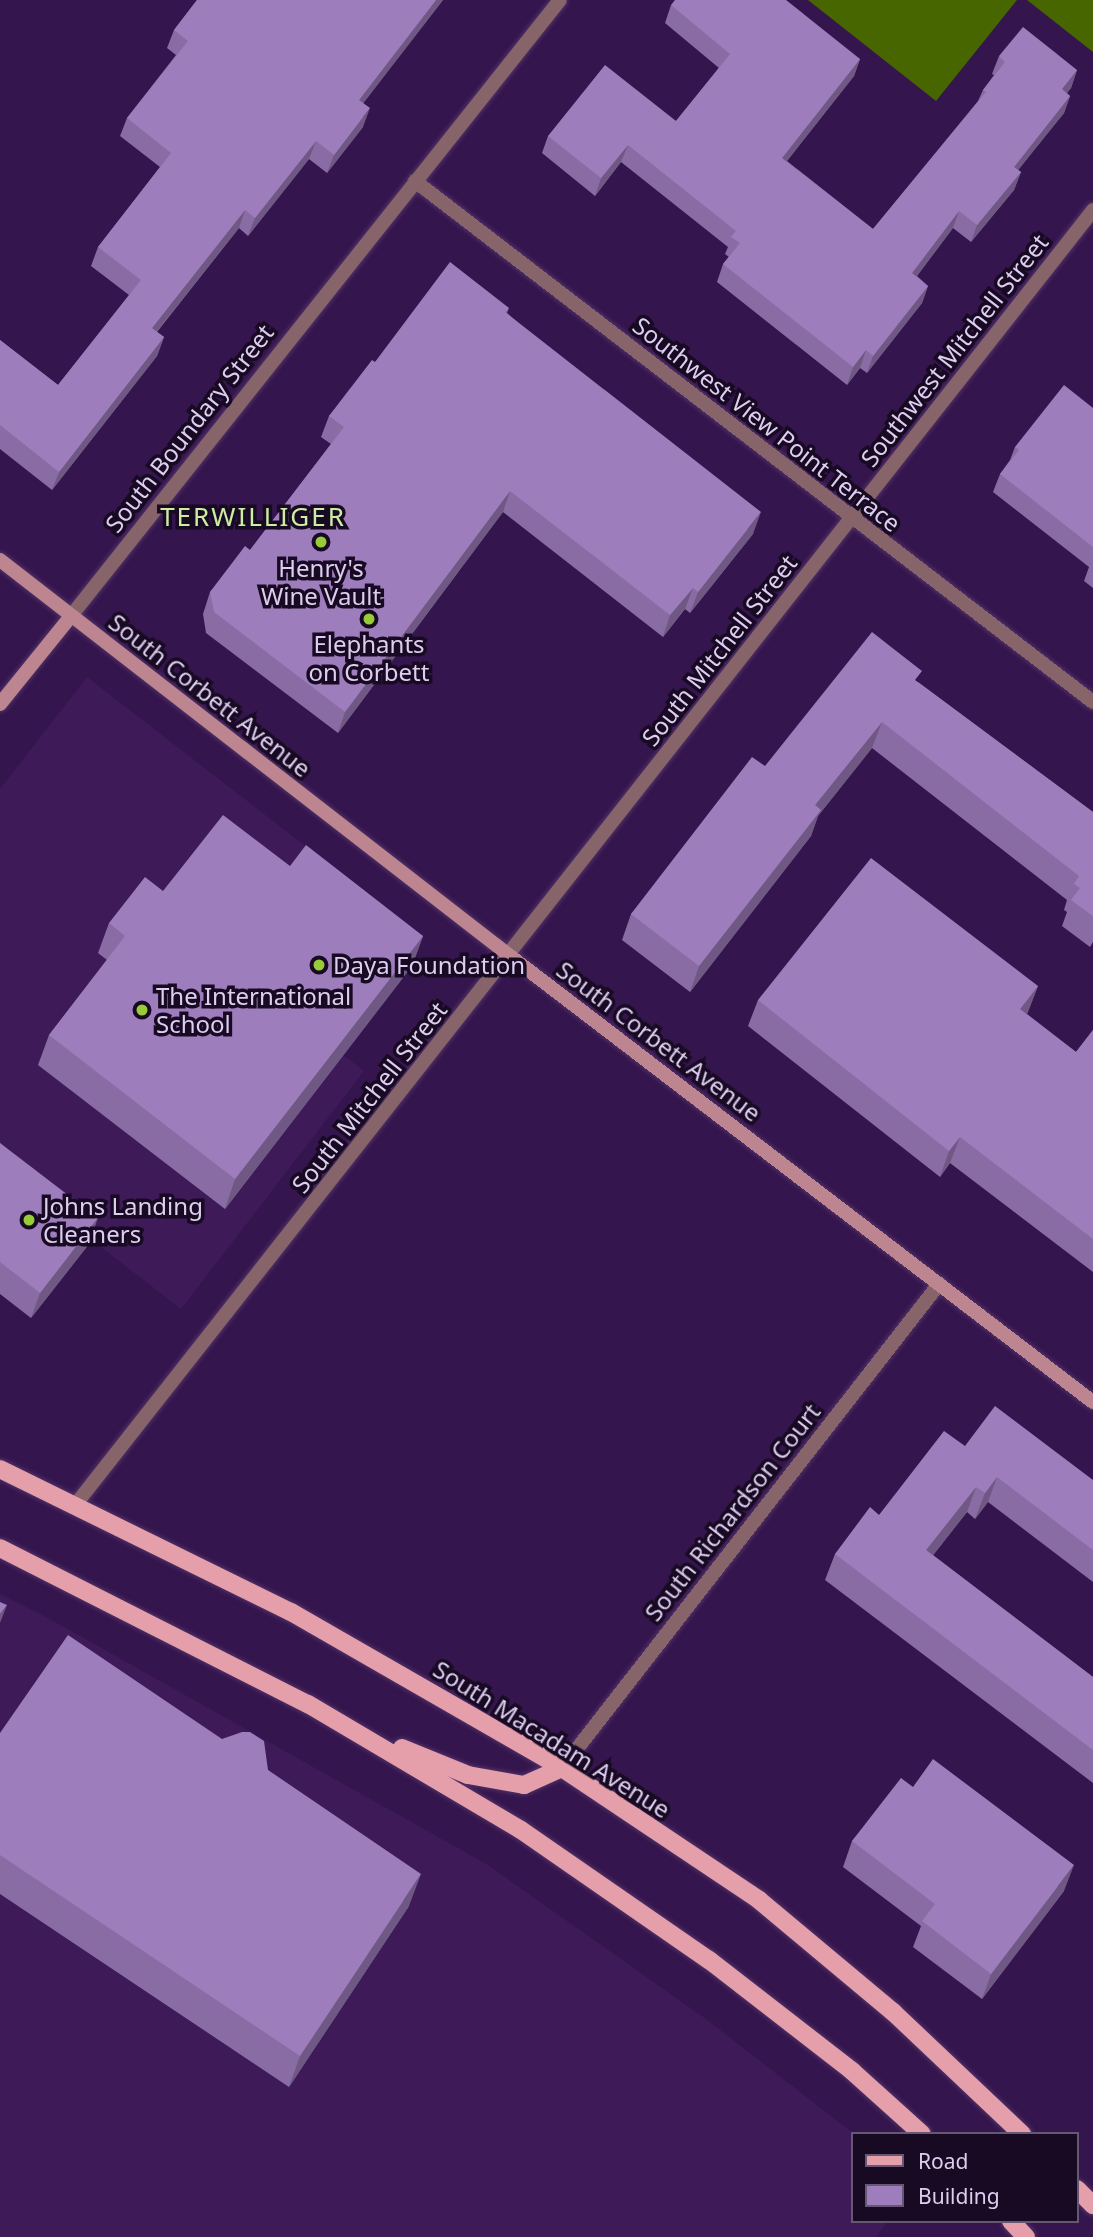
<!DOCTYPE html>
<html>
<head>
<meta charset="utf-8">
<style>
	body { margin:0 }
	#map { position:relative; width:1093px; height:2237px; overflow:hidden; background:#35154d; font-family:"Noto Sans",sans-serif }
	div>[style] { position:absolute }
	.built>* { inset:0; background:#3e1a59 }
	.forest>* { inset:0; background:#476600 }
	.roads { filter:drop-shadow(0 0 2px #503267) drop-shadow(0 0 2px #503267) }
	.street>* { height:14px; margin:-7px; padding:0 7px; transform-origin:7px; border-radius:7px; background:#86646a }
	.secondary>* { height:14px; margin:-7px; padding:0 7px; transform-origin:7px; border-radius:7px; background:#bc858f }
	.primary>* { height:18px; margin:-9px; padding:0 9px; transform-origin:9px; border-radius:9px; background:#e59fab }
	.wall>* { inset:0; background:#886ca3 }
	.shaded-wall>* { inset:0; background:#6f5884 }
	.building>* { inset:0; background:#9e7dbd }
	.dots>* { width:19px; height:19px; translate:-50% -50%; box-sizing:border-box; border:4px solid #170a22; border-radius:50% }
	span { translate:-50% -50%; white-space:nowrap; text-align:center; line-height:1.15; -webkit-text-stroke:7px #170a22; paint-order:stroke }
	.street-label { font-size:24px; color:#ddcdef }
	.poi-label { font-size:24px; color:#ddcdef }
	.left { translate:0 -50%; text-align:left }
	.neighbourhood-label { font-size:26px; color:#cdeda4; letter-spacing:2px }
	.legend { position:absolute; left:851px; top:2132px; width:228px; height:91px; box-sizing:border-box; background:#170a22; border:2px solid #665874; margin:0; padding:9px 12px; list-style:none; font-size:21px; color:#ddcdef }
	.legend li { display:flex; align-items:center; gap:14px; height:35px }
	.legend b { width:35px; border:2px solid #665874 }
</style>
</head>
<body>
<div id="map">
	<div class="built">
		<i style="clip-path:polygon(87px 677px,313px 852px,226px 964px,364px 1071px,181px 1309px,0 1169px,0 789px)"></i>
		<i style="clip-path:polygon(0 1594px,46px 1617px,488px 1865px,706px 2019px,854px 2134px,853px 2221px,888px 2221px,876px 2237px,0 2237px)"></i>
	</div>
	<div class="forest">
		<i style="clip-path:polygon(808px 0,1017px 0,936px 101px)"></i>
		<i style="clip-path:polygon(1027px 0,1093px 0,1093px 52px)"></i>
	</div>
	<div class="roads">
		<div class="street">
			<i style="left:415px;top:181px;width:855px;rotate:37.54deg"></i>
			<i style="left:71px;top:616px;width:786px;rotate:-51.56deg"></i>
			<i style="left:76px;top:1504px;width:1646px;rotate:-51.83deg"></i>
			<i style="left:562px;top:1768px;width:614px;rotate:-52.08deg"></i>
		</div>
		<div class="secondary">
			<i style="left:0;top:560px;width:646px;rotate:37.83deg"></i>
			<i style="left:510px;top:956px;width:734px;rotate:37.42deg"></i>
			<i style="left:0;top:704px;width:113px;rotate:-51.1deg"></i>
		</div>
		<div class="primary">
			<i style="left:0;top:1469px;width:324px;rotate:26.2deg"></i>
			<i style="left:291px;top:1612px;width:313px;rotate:29.9deg"></i>
			<i style="left:562px;top:1768px;width:237px;rotate:33.8deg"></i>
			<i style="left:759px;top:1900px;width:175px;rotate:39.9deg"></i>
			<i style="left:893px;top:2012px;width:178px;rotate:43.4deg"></i>
			<i style="left:0;top:1548px;width:345px;rotate:26.9deg"></i>
			<i style="left:308px;top:1704px;width:247px;rotate:30.6deg"></i>
			<i style="left:521px;top:1830px;width:229px;rotate:34.7deg"></i>
			<i style="left:709px;top:1960px;width:181px;rotate:37.8deg"></i>
			<i style="left:852px;top:2071px;width:94px;rotate:42deg"></i>
			<i style="left:402px;top:1748px;width:71px;rotate:22.2deg"></i>
			<i style="left:468px;top:1775px;width:57px;rotate:10.1deg"></i>
			<i style="left:524px;top:1785px;width:42px;rotate:-24.1deg"></i>
			<i style="left:1077px;top:2189px;width:23px;rotate:45deg"></i>
			<i style="left:1011px;top:2221px;width:22px;rotate:47deg"></i>
		</div>
	</div>
	<div class="wall">
		<i style="clip-path:polygon(197px 0,443px 0,363px 103px,363px 127px,327px 173px,309px 159px,248px 236px,239px 228px,157px 332px,164px 337px,157px 356px,52px 490px,0 449px,0 340px,58px 385px,129px 295px,91px 266px,98px 247px,160px 167px,120px 136px,127px 118px,176px 55px,167px 48px,174px 30px)"></i>
		<i style="clip-path:polygon(671px 5px,860px 59px,854px 76px,787px 161px,873px 229px,978px 101px,983px 90px,994px 75px,992px 74px,999px 56px,1077px 70px,1071px 88px,1067px 93px,1070px 96px,1064px 113px,1018px 170px,1021px 172px,1014px 190px,971px 242px,953px 228px,917px 276px,928px 286px,922px 303px,867px 373px,860px 368px,847px 385px,717px 282px,723px 264px,729px 257px,725px 254px,728px 247px,621px 162px,595px 196px,542px 153px,548px 136px,676px 121px,719px 68px,665px 23px)"></i>
		<i style="clip-path:polygon(509px 308px,507px 313px,753px 534px,690px 613px,685px 609px,663px 637px,503px 512px,338px 733px,206px 633px,203px 614px,210px 592px,250px 550px,331px 444px,321px 437px,329px 416px,375px 362px)"></i>
		<i style="clip-path:polygon(1093px 408px,1093px 588px,1084px 581px,1089px 567px,993px 492px,1000px 474px,1010px 460px,1015px 447px)"></i>
		<i style="clip-path:polygon(918px 682px,1093px 812px,1093px 942px,1090px 947px,1062px 926px,1067px 912px,1064px 910px,1067px 900px,872px 748px,818px 816px,811px 836px,690px 992px,622px 940px,631px 914px,765px 766px)"></i>
		<i style="clip-path:polygon(290px 866px,423px 936px,412px 966px,225px 1209px,38px 1065px,49px 1035px,107px 960px,98px 953px,109px 923px,163px 891px)"></i>
		<i style="clip-path:polygon(1038px 986px,1027px 1014px,1076px 1052px,1093px 1030px,1093px 1272px,950px 1163px,940px 1177px,748px 1026px,758px 1000px)"></i>
		<i style="clip-path:polygon(0 1143px,89px 1244px,31px 1318px,0 1294px)"></i>
		<i style="clip-path:polygon(965px 1446px,1093px 1480px,1093px 1582px,988px 1502px,975px 1519px,967px 1512px,933px 1555px,1093px 1677px,1093px 1783px,825px 1580px,835px 1554px,879px 1515px)"></i>
		<i style="clip-path:polygon(0 1733px,268px 1770px,409px 1906px,289px 2087px,0 1894px)"></i>
		<i style="clip-path:polygon(913px 1787px,1064px 1891px,982px 1999px,913px 1947px,921px 1926px,843px 1867px,852px 1841px)"></i>
	</div>
	<div class="shaded-wall">
		<i style="clip-path:polygon(436px 0,443px 0,352px 118px,359px 100px)"></i>
		<i style="clip-path:polygon(860px 59px,854px 76px,776px 175px,782px 158px)"></i>
		<i style="clip-path:polygon(1077px 70px,1071px 88px,1056px 106px,1062px 89px)"></i>
		<i style="clip-path:polygon(1070px 96px,1064px 113px,1007px 184px,1014px 167px)"></i>
		<i style="clip-path:polygon(370px 108px,363px 127px,327px 173px,334px 155px)"></i>
		<i style="clip-path:polygon(316px 141px,309px 159px,248px 236px,255px 218px)"></i>
		<i style="clip-path:polygon(628px 145px,621px 162px,595px 196px,601px 178px)"></i>
		<i style="clip-path:polygon(1021px 172px,1014px 190px,971px 242px,977px 225px)"></i>
		<i style="clip-path:polygon(245px 210px,239px 228px,145px 346px,152px 328px)"></i>
		<i style="clip-path:polygon(959px 211px,953px 228px,906px 290px,912px 273px)"></i>
		<i style="clip-path:polygon(928px 286px,922px 303px,867px 373px,873px 356px)"></i>
		<i style="clip-path:polygon(164px 337px,157px 356px,52px 490px,59px 472px)"></i>
		<i style="clip-path:polygon(866px 350px,860px 368px,847px 385px,853px 367px)"></i>
		<i style="clip-path:polygon(510px 491px,503px 512px,338px 733px,345px 712px)"></i>
		<i style="clip-path:polygon(761px 512px,753px 534px,690px 613px,698px 592px)"></i>
		<i style="clip-path:polygon(693px 588px,685px 609px,663px 637px,670px 615px)"></i>
		<i style="clip-path:polygon(882px 722px,872px 748px,818px 816px,811px 836px,690px 992px,699px 966px,815px 805px)"></i>
		<i style="clip-path:polygon(423px 936px,412px 966px,225px 1209px,235px 1179px)"></i>
		<i style="clip-path:polygon(1038px 986px,1028px 1012px,1011px 1035px,1020px 1009px)"></i>
		<i style="clip-path:polygon(960px 1137px,950px 1163px,940px 1177px,949px 1151px)"></i>
		<i style="clip-path:polygon(98px 1218px,89px 1244px,31px 1318px,40px 1293px)"></i>
		<i style="clip-path:polygon(997px 1477px,988px 1502px,975px 1519px,985px 1493px)"></i>
		<i style="clip-path:polygon(976px 1487px,967px 1512px,917px 1576px,926px 1550px)"></i>
		<i style="clip-path:polygon(7px 1605px,0 1623px,0 1614px)"></i>
		<i style="clip-path:polygon(1074px 1865px,1064px 1891px,982px 1999px,991px 1974px)"></i>
		<i style="clip-path:polygon(421px 1874px,409px 1906px,289px 2087px,300px 2056px)"></i>
	</div>
	<div class="building">
		<i style="clip-path:polygon(197px 0,436px 0,359px 100px,370px 108px,334px 155px,316px 141px,255px 218px,245px 210px,152px 328px,164px 337px,59px 472px,0 425px,0 340px,58px 385px,141px 280px,98px 247px,171px 153px,127px 118px,188px 41px,174px 30px)"></i>
		<i style="clip-path:polygon(675px 0,786px 0,860px 59px,782px 158px,873px 229px,986px 92px,983px 90px,1005px 62px,999px 56px,1023px 27px,1077px 70px,1062px 89px,1070px 96px,1014px 167px,1021px 172px,977px 225px,959px 211px,912px 273px,928px 286px,873px 356px,866px 350px,853px 367px,723px 264px,740px 243px,731px 237px,736px 231px,628px 145px,601px 178px,548px 136px,605px 65px,676px 121px,730px 54px,671px 5px)"></i>
		<i style="clip-path:polygon(450px 262px,509px 308px,505px 312px,761px 512px,698px 592px,693px 588px,670px 615px,510px 491px,345px 712px,214px 612px,210px 592px,245px 546px,250px 550px,344px 427px,329px 416px,372px 360px,375px 362px)"></i>
		<i style="clip-path:polygon(1064px 385px,1093px 408px,1093px 547px,1000px 474px,1019px 450px,1015px 447px)"></i>
		<i style="clip-path:polygon(872px 632px,922px 671px,915px 680px,1093px 812px,1093px 916px,1071px 900px,1080px 888px,1074px 884px,1079px 876px,882px 722px,815px 805px,821px 810px,699px 966px,631px 914px,752px 757px,765px 766px)"></i>
		<i style="clip-path:polygon(223px 815px,290px 866px,306px 845px,423px 936px,235px 1179px,49px 1035px,125px 936px,109px 923px,145px 877px,163px 891px)"></i>
		<i style="clip-path:polygon(871px 858px,1038px 986px,1020px 1009px,1076px 1052px,1093px 1030px,1093px 1239px,960px 1137px,949px 1151px,758px 1000px)"></i>
		<i style="clip-path:polygon(0 1143px,98px 1218px,40px 1293px,0 1262px)"></i>
		<i style="clip-path:polygon(995px 1406px,1093px 1480px,1093px 1550px,997px 1477px,985px 1493px,976px 1487px,926px 1550px,1093px 1677px,1093px 1750px,835px 1554px,870px 1507px,879px 1515px,944px 1431px,965px 1446px)"></i>
		<i style="clip-path:polygon(0 1602px,7px 1605px,0 1614px)"></i>
		<i style="clip-path:polygon(68px 1635px,222px 1739px,242px 1732px,250px 1732px,264px 1741px,268px 1770px,421px 1874px,300px 2056px,0 1855px,0 1733px)"></i>
		<i style="clip-path:polygon(933px 1759px,1074px 1865px,991px 1974px,922px 1921px,935px 1904px,852px 1841px,901px 1778px,913px 1787px)"></i>
	</div>
	<div class="dots">
		<i style="left:321px;top:542px;background:#97cb38"></i>
		<i style="left:369px;top:619px;background:#97cb38"></i>
		<i style="left:319px;top:965px;background:#97cb38"></i>
		<i style="left:142px;top:1010px;background:#97cb38"></i>
		<i style="left:29px;top:1220px;background:#97cb38"></i>
	</div>
	<div class="street-label">
		<span style="left:954px;top:350px;rotate:-52deg">Southwest Mitchell Street</span>
		<span style="left:767px;top:424px;rotate:38deg">Southwest View Point Terrace</span>
		<span style="left:189px;top:428px;rotate:-52deg">South Boundary Street</span>
		<span style="left:719px;top:650px;rotate:-52deg">South Mitchell Street</span>
		<span style="left:210px;top:695px;rotate:38deg">South Corbett Avenue</span>
		<span style="left:659px;top:1041px;rotate:37deg">South Corbett Avenue</span>
		<span style="left:369px;top:1097px;rotate:-52deg">South Mitchell Street</span>
		<span style="left:732px;top:1512px;rotate:-52deg">South Richardson Court</span>
		<span style="left:552px;top:1739px;rotate:32deg">South Macadam Avenue</span>
	</div>
	<div class="poi-label">
		<span style="left:321px;top:582px">Henry's<br>Wine Vault</span>
		<span style="left:369px;top:658px">Elephants<br>on Corbett</span>
		<span class="left" style="left:333px;top:965px">Daya Foundation</span>
		<span class="left" style="left:156px;top:1010px">The International<br>School</span>
		<span class="left" style="left:43px;top:1220px">Johns Landing<br>Cleaners</span>
	</div>
	<div class="neighbourhood-label">
		<span style="left:253px;top:517px">TERWILLIGER</span>
	</div>
	<ul class="legend">
	<li><b style="height:9px;background:#e59fab"></b>Road</li>
	<li><b style="height:19px;background:#9e7dbd"></b>Building</li>
	</ul>
</div>
</body>
</html>
